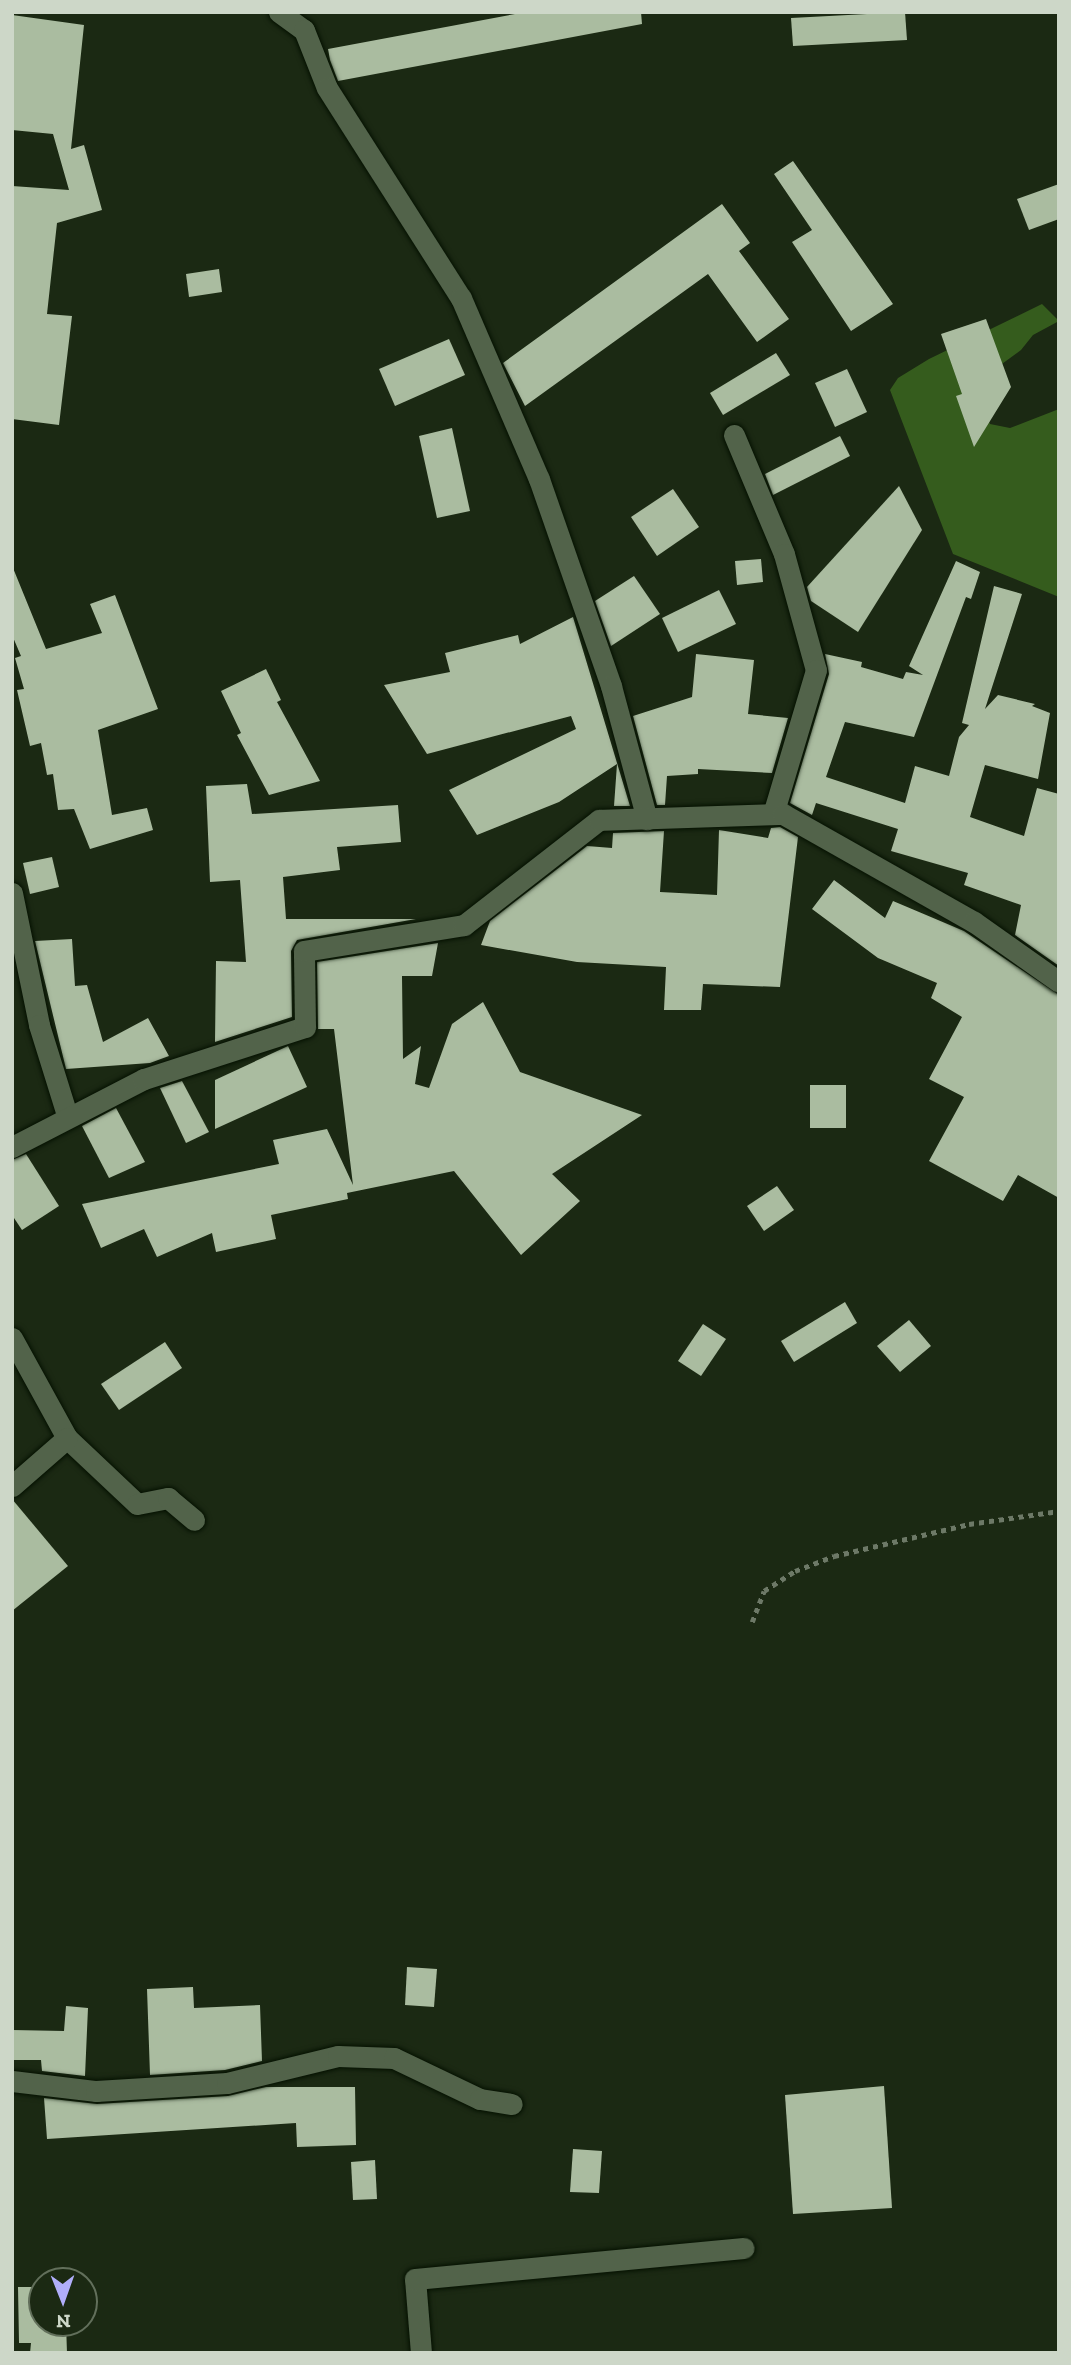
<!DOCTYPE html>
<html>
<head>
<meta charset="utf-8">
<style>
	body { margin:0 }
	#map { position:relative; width:1071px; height:2365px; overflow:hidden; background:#1b2913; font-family:"Zilla Slab",serif }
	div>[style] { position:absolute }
	.water>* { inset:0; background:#355c1d }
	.building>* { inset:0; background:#aabca0 }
	.path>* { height:4.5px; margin-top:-2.25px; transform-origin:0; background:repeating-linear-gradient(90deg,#6d7967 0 5px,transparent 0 10px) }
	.roads { filter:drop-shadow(0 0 2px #051101) drop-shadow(0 0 2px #051101) }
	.street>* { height:21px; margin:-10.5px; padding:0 10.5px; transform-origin:10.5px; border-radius:10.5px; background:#52634a }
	span { translate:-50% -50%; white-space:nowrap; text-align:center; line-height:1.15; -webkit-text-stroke:7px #1b2913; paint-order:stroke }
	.frame { position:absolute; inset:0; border:14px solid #cdd7c8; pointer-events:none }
	.north { position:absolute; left:28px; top:2267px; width:70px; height:70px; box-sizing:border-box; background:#1b2913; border:2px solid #626f5b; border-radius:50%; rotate:179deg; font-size:19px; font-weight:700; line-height:28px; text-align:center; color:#cdd7c8 }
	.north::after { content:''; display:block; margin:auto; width:24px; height:32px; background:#b0aefa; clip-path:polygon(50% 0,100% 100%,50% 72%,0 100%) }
</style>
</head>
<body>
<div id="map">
	<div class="water">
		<i style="clip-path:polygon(1042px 304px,1059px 321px,1033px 335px,1021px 350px,973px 385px,990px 424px,1010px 428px,1059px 409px,1059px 597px,953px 554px,890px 390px,898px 378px,929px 359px)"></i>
	</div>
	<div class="building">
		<i style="clip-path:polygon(526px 12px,641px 12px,642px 24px,338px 81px,330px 60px,328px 49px)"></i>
		<i style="clip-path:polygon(905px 12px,907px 40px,793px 46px,791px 18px)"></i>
		<i style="clip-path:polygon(12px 15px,84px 25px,71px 149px,84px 145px,102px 210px,57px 223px,47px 314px,72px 316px,59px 425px,12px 419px,12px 186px,69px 190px,53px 134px,12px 130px)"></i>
		<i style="clip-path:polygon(793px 161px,893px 304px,851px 331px,792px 242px,812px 230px,774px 174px)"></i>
		<i style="clip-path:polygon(1059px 184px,1059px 219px,1029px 230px,1017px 199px)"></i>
		<i style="clip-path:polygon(722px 204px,750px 243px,739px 251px,789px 319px,757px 342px,708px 274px,525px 406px,503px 363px)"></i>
		<i style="clip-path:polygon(219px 269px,222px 292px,189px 297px,186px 274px)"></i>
		<i style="clip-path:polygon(986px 319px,1011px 387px,974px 447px,956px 396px,962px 394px,941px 334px)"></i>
		<i style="clip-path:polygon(449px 339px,465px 375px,395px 406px,379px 369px)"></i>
		<i style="clip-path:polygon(776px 353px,790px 375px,723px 415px,710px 393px)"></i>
		<i style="clip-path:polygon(847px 369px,867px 412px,835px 427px,815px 383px)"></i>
		<i style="clip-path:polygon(452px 428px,470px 511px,437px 518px,419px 436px)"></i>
		<i style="clip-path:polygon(840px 436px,850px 456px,773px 495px,765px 474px)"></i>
		<i style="clip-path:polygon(899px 486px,922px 530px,858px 632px,811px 601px,807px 587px)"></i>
		<i style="clip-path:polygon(673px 489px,699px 527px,657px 556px,631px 517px)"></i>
		<i style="clip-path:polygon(761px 559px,763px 582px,737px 585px,735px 561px)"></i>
		<i style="clip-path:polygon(956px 561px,980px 572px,971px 599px,966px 597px,914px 737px,845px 722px,826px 777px,905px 803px,915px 766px,949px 776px,959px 737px,969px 725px,962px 723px,994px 586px,1022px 594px,985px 709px,998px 695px,1035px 704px,1032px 706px,1050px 713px,1038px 779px,985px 765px,970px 817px,1024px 836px,1037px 788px,1059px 794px,1059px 966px,1015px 935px,1021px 905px,964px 885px,968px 873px,891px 851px,898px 829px,816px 803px,812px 815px,790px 803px,829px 674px,825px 654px,862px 662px,861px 667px,903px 679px,906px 672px,923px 675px,909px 666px)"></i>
		<i style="clip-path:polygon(13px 568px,46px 649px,102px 633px,90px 604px,115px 595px,158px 709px,98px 730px,112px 815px,147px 808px,153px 830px,90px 849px,74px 809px,58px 810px,53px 774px,47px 775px,41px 743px,30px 746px,17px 690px,24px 689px,15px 658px,21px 656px,12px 635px)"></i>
		<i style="clip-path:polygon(634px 576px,660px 614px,611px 646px,595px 601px)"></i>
		<i style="clip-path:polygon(719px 590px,736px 624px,678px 652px,662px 618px)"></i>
		<i style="clip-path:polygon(573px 617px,630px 806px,614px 806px,617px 764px,559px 802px,477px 835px,449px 790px,576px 729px,571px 716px,427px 754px,384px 685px,450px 672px,445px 653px,518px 635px,520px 644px)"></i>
		<i style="clip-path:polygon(696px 654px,754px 660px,748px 714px,788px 718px,772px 773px,698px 769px,698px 774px,667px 776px,665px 805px,657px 805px,633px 716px,692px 697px)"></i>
		<i style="clip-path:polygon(266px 669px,281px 700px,277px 702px,320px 781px,269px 795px,237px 735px,241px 733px,221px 691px)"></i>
		<i style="clip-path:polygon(247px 784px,252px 814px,398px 805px,401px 842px,337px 847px,340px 870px,283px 877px,286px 919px,416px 919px,297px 940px,291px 951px,292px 1017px,215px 1042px,216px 961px,246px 962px,240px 880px,210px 882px,206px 786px)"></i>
		<i style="clip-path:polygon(780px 827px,798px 837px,780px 987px,703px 984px,701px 1010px,664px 1010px,666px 967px,577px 962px,481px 945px,490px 921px,587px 846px,612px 848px,613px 833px,664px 831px,660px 892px,717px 895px,719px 830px,768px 838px,771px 828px)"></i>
		<i style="clip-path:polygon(52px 857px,59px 887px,30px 894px,23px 863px)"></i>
		<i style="clip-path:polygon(834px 880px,885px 918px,893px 901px,964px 931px,1059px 995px,1059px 1198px,1018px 1175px,1003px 1201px,929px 1161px,964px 1097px,929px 1079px,962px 1017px,931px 998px,937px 983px,878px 958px,812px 909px)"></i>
		<i style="clip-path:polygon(72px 939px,75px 986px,87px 985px,103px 1042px,148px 1018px,169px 1056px,150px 1063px,66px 1069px,35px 941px)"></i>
		<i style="clip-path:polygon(438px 943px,432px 976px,402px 976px,403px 1059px,421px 1046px,415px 1084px,429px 1088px,452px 1024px,483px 1002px,520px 1072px,642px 1115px,552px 1174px,580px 1201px,521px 1255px,454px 1171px,347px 1193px,348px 1199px,271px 1215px,276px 1239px,216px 1252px,212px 1233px,157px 1257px,144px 1229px,101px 1248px,82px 1204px,279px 1164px,273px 1140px,327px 1129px,353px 1185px,334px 1029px,318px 1029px,317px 962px)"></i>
		<i style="clip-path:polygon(288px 1046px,307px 1087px,215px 1129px,215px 1080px)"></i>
		<i style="clip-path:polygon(182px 1081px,209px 1132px,186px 1143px,160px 1088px)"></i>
		<i style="clip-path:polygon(810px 1085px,846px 1085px,846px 1128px,810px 1128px)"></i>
		<i style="clip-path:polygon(116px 1108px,145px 1162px,109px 1178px,82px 1126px)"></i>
		<i style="clip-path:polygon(26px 1154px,59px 1206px,22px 1230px,12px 1215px,12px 1160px)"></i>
		<i style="clip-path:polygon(777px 1186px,794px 1210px,764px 1231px,747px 1206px)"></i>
		<i style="clip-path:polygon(845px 1302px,857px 1323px,794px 1362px,781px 1341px)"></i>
		<i style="clip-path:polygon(909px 1320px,931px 1346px,900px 1372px,877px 1346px)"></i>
		<i style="clip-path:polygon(703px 1324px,726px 1339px,701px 1376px,678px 1361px)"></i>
		<i style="clip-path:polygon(165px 1342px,182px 1368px,119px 1410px,101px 1384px)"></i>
		<i style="clip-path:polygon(12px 1499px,68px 1566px,12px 1611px)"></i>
		<i style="clip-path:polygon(407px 1967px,437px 1969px,434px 2007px,405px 2005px)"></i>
		<i style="clip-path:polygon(193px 1987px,194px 2008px,260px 2005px,262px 2061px,225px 2070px,150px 2075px,147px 1989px)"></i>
		<i style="clip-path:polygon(66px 2006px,88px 2008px,85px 2076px,42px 2071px,41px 2060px,12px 2060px,12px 2030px,64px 2031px)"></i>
		<i style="clip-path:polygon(884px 2086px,892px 2208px,793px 2214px,785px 2095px)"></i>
		<i style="clip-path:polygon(266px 2087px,355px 2087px,356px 2145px,297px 2147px,296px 2123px,47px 2139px,44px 2098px,97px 2104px,228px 2096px)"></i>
		<i style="clip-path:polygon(573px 2149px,602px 2151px,599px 2193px,570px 2192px)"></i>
		<i style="clip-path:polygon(375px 2160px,377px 2199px,353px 2200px,351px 2162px)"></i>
		<i style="clip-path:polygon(18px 2287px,42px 2287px,42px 2323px,66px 2323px,67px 2353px,30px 2353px,31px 2343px,19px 2343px)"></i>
	</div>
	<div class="path">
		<i style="left:752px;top:1622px;width:33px;rotate:-69deg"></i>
		<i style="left:764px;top:1591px;width:37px;rotate:-33deg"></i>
		<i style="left:795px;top:1571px;width:42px;rotate:-21deg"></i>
		<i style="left:834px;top:1556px;width:139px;rotate:-13.3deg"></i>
		<i style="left:969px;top:1524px;width:91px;rotate:-8.2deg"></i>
	</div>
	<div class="roads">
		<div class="street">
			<i style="left:279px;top:12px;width:31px;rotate:36deg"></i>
			<i style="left:304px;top:30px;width:62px;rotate:68.4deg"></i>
			<i style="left:327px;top:88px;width:249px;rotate:57.5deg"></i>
			<i style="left:461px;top:298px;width:197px;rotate:66.7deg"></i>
			<i style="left:539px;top:479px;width:219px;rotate:70.8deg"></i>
			<i style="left:611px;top:686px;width:138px;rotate:74.9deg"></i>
			<i style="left:734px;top:435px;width:129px;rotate:67.2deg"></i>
			<i style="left:784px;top:554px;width:120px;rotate:74.6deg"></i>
			<i style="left:816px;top:670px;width:150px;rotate:106.6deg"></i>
			<i style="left:12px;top:893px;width:135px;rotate:78.4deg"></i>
			<i style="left:39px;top:1025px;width:97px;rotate:72.7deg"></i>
			<i style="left:12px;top:1147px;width:148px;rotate:-27.3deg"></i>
			<i style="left:144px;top:1079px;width:169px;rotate:-17.9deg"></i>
			<i style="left:305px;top:1027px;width:76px;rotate:-90.8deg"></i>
			<i style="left:304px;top:951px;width:162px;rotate:-9.2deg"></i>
			<i style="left:464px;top:925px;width:171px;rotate:-37.9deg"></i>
			<i style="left:599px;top:820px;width:184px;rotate:-1.9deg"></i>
			<i style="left:783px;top:814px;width:219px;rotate:29.5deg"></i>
			<i style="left:974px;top:922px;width:104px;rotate:35.2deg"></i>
			<i style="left:12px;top:1338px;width:114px;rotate:61.2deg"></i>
			<i style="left:67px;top:1438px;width:96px;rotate:43.3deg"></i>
			<i style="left:137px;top:1504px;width:32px;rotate:-11deg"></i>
			<i style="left:168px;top:1498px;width:34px;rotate:40deg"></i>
			<i style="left:12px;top:1486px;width:73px;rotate:-41.1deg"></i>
			<i style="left:12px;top:2081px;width:85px;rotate:6.8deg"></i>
			<i style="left:96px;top:2091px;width:131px;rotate:-3.5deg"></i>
			<i style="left:227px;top:2083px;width:114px;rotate:-13.7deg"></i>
			<i style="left:338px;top:2056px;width:56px;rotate:2deg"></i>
			<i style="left:394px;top:2058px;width:95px;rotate:25.5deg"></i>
			<i style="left:480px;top:2099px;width:32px;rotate:9deg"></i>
			<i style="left:421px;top:2353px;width:74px;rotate:-94.6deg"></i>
			<i style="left:415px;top:2279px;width:330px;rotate:-5.4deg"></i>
		</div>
	</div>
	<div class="frame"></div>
	<div class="north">N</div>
</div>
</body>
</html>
